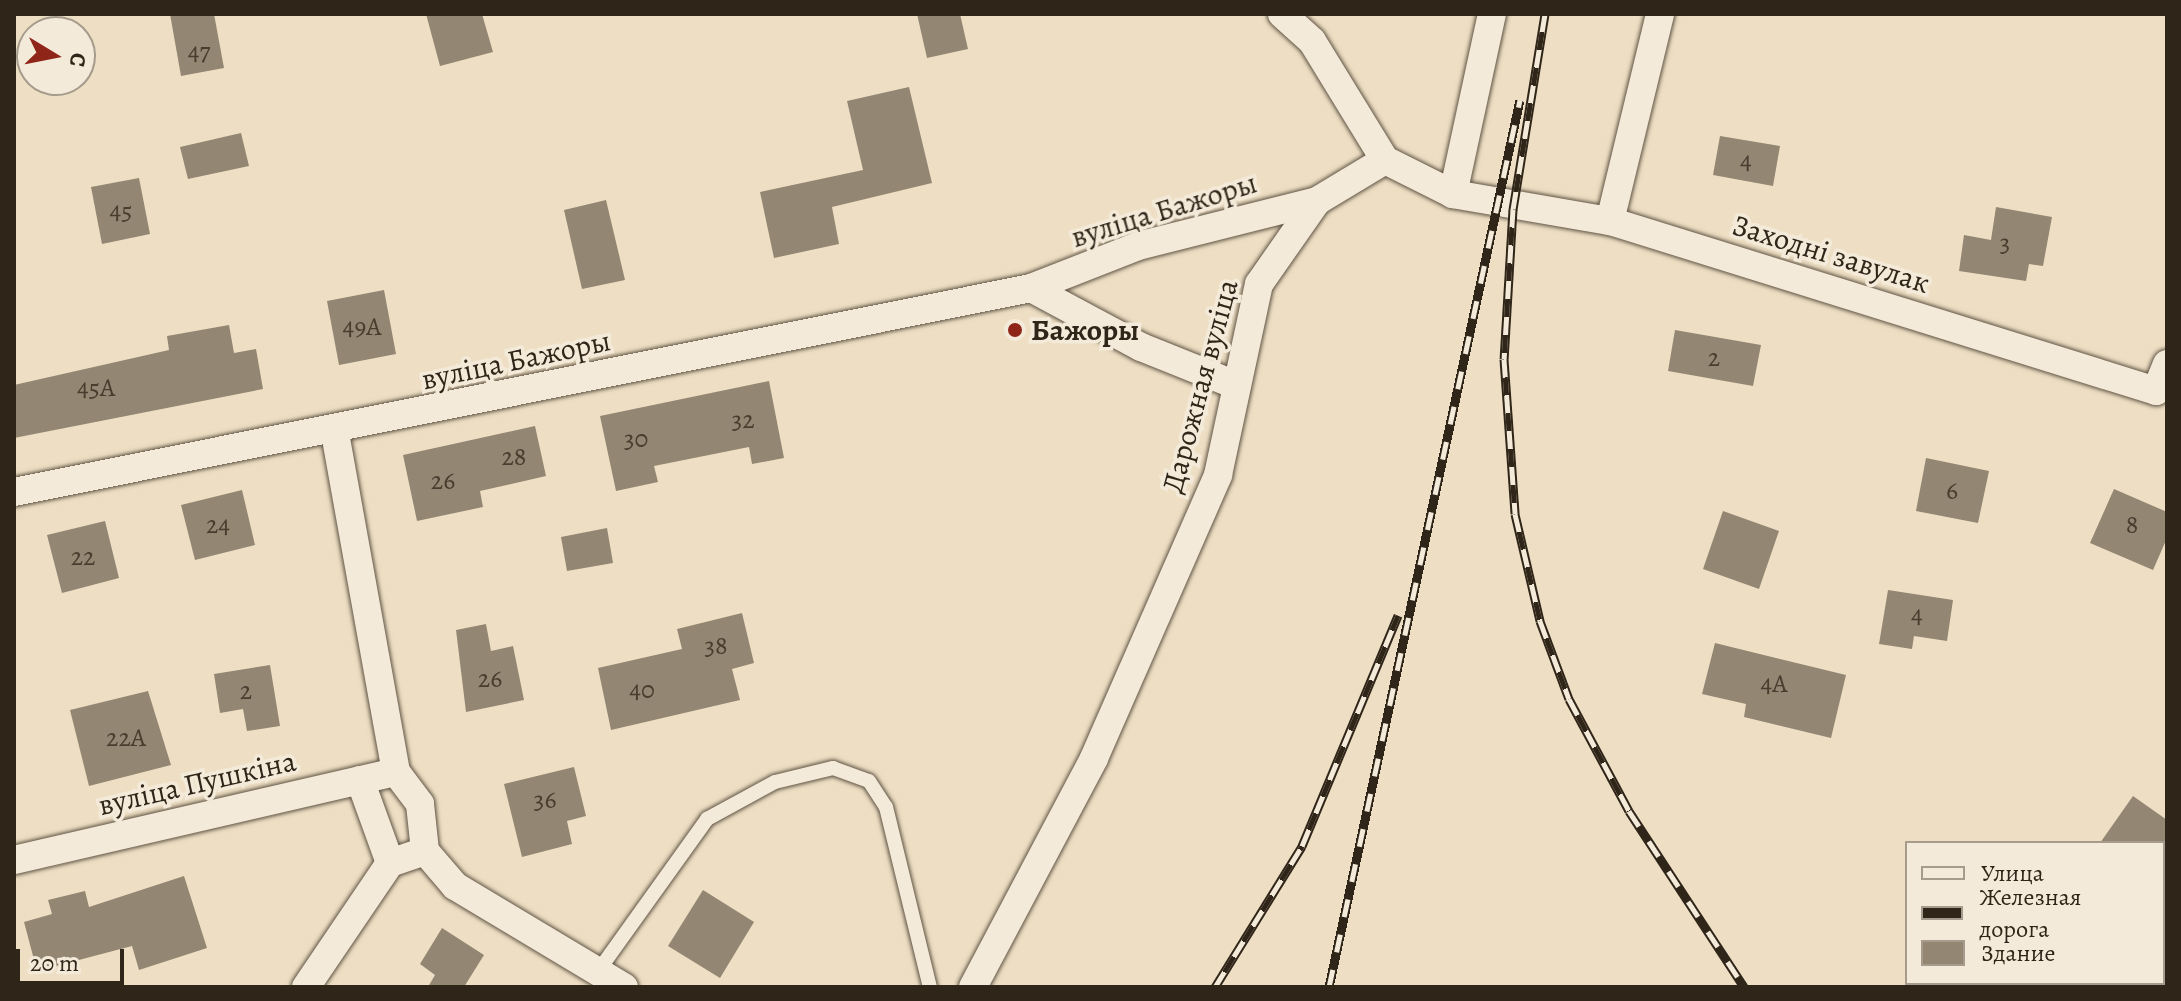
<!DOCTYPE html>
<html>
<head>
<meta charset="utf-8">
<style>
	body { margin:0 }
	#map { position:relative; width:2181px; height:1001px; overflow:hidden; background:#eedfc4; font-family:Alegreya,serif }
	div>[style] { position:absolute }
	.building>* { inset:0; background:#938672 }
	.roads { filter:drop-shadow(0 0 2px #605444) drop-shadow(0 0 2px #605444) }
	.lane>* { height:14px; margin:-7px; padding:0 7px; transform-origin:7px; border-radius:7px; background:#f4ead9 }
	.street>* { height:28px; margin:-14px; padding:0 14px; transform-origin:14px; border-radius:14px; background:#f4ead9 }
	.rail>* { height:9px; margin-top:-4.5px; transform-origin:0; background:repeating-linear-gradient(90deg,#f4ead9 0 18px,#302519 0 36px); box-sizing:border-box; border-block:2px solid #302519 }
	.dots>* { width:22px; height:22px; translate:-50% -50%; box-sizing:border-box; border:4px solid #f4ead9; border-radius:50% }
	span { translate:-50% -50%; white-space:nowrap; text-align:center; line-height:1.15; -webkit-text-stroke:7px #f4ead9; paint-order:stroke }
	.number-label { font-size:26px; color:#493d2f }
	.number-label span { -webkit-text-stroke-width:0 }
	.street-label { font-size:30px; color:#302519 }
	.poi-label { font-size:30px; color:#302519; font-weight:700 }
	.left { translate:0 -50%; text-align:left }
	.frame { position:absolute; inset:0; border:16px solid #302519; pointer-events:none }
	.legend { position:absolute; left:1905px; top:841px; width:260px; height:144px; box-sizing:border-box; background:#f4ead9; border:2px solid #a69b8c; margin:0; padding:10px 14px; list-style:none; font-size:24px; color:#302519 }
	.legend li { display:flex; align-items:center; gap:16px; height:40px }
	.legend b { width:40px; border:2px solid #a69b8c }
	.north { position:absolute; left:16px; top:16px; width:80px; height:80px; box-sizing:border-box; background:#f4ead9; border:2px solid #a69b8c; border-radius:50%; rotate:100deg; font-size:22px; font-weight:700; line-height:32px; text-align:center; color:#302519 }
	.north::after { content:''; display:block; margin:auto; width:28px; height:36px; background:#8f2418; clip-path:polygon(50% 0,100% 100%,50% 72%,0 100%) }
	.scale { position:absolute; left:16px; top:949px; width:108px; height:36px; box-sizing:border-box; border:4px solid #302519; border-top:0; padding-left:10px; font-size:24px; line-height:28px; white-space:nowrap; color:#302519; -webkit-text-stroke:6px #f4ead9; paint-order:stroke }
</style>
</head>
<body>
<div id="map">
	<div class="building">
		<i style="clip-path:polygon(170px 14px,214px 14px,224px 68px,181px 76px)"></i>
		<i style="clip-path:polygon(426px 14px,482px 14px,493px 52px,440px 66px)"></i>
		<i style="clip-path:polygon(917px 14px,960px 14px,968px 49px,927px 58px)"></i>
		<i style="clip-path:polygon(909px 87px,932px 183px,832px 207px,839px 244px,774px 258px,760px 192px,863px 170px,847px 101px)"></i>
		<i style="clip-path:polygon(241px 133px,249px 166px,188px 179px,180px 147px)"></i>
		<i style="clip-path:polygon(1720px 136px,1780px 146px,1773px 186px,1713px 175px)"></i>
		<i style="clip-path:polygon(139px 178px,150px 234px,102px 244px,91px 187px)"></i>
		<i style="clip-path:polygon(606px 200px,625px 280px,582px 289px,564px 210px)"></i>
		<i style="clip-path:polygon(1996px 207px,2052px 217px,2043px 266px,2029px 264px,2026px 281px,1959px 271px,1964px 235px,1991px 240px)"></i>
		<i style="clip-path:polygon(384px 290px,396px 354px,339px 365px,327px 301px)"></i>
		<i style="clip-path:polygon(229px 325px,234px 353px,256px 349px,263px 389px,14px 438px,14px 385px,169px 350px,167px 336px)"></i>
		<i style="clip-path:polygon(1675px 330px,1761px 345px,1753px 386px,1668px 371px)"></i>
		<i style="clip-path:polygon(769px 381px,784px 458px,752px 464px,749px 447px,654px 466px,658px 482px,616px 491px,600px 416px)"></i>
		<i style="clip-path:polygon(535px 426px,546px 476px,480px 491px,483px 507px,417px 521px,403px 455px)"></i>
		<i style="clip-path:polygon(1926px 458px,1989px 471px,1978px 523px,1916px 511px)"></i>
		<i style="clip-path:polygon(2114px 489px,2167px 512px,2167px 538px,2153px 570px,2090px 543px)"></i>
		<i style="clip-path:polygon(242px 490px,255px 545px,195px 560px,181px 505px)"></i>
		<i style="clip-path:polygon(1723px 511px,1779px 531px,1759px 589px,1703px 569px)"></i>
		<i style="clip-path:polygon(105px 521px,119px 578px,62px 593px,47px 535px)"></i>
		<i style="clip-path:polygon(607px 528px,613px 563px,567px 571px,561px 537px)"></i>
		<i style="clip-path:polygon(1888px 590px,1953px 600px,1947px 641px,1914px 636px,1912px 649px,1879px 644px)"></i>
		<i style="clip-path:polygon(742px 613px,754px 663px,732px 669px,740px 700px,611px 730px,598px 668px,682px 649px,677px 629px)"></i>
		<i style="clip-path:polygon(486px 624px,491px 651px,513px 646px,524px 700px,466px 712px,456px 630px)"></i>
		<i style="clip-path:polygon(1715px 643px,1846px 675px,1831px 738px,1744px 717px,1746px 704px,1702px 694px)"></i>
		<i style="clip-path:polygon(270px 665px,280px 726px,247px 731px,243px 709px,220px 713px,214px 674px)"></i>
		<i style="clip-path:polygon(148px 691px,171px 765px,89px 786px,70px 710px)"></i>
		<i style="clip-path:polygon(574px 767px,586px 816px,567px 821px,572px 844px,522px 857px,504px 784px)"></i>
		<i style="clip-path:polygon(2133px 796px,2167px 820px,2167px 843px,2100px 843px)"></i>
		<i style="clip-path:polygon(184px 876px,207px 948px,139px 970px,132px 946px,37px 971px,24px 922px,52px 914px,48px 900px,85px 891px,89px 907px)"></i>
		<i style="clip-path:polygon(703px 890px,754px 922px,720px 978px,668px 946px)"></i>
		<i style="clip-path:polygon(442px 928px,484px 955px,464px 987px,428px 987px,435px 975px,420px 964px)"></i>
	</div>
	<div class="roads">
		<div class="lane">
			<i style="left:599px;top:970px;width:186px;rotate:-54.4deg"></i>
			<i style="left:707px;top:819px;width:77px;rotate:-28.6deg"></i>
			<i style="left:775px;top:782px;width:60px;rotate:-13.6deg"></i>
			<i style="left:833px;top:768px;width:38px;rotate:20deg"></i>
			<i style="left:869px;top:781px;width:31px;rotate:57deg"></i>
			<i style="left:886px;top:807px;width:185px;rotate:76.3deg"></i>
		</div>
		<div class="street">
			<i style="left:1282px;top:14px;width:40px;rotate:42deg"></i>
			<i style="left:1312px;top:41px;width:140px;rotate:58.5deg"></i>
			<i style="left:1453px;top:194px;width:159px;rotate:9.8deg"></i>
			<i style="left:1610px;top:221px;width:572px;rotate:17.29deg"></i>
			<i style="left:2156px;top:391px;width:29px;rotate:-68deg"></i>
			<i style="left:1610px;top:221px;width:213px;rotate:-76.4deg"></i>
			<i style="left:1031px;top:288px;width:125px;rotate:28.2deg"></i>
			<i style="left:1141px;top:347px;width:102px;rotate:21.8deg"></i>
			<i style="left:335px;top:433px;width:344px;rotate:79.8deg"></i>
			<i style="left:396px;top:772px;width:40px;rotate:53deg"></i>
			<i style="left:420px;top:804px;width:47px;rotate:83.9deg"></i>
			<i style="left:425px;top:851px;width:46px;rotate:49.4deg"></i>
			<i style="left:455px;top:886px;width:197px;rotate:30.9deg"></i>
			<i style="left:14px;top:492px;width:1037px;rotate:-11.34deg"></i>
			<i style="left:1031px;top:288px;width:115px;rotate:-21.4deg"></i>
			<i style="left:1138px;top:246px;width:185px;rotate:-14.1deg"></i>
			<i style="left:360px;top:780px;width:88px;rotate:70.1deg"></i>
			<i style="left:14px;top:860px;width:392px;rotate:-13deg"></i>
			<i style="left:306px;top:987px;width:150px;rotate:-55.9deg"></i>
			<i style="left:390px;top:863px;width:37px;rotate:-19deg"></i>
			<i style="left:973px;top:987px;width:259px;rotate:-62.1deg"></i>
			<i style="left:1094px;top:758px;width:309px;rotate:-66.3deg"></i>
			<i style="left:1218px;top:475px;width:195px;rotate:-77.9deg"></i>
			<i style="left:1259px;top:284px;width:101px;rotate:-55.1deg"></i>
			<i style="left:1317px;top:201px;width:79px;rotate:-31.1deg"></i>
			<i style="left:1385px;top:160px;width:76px;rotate:26.6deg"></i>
			<i style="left:1453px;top:194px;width:184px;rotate:-77.8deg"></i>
		</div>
	</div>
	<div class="rail">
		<i style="left:1545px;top:14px;width:198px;rotate:99.3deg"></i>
		<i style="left:1513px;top:209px;width:150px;rotate:93.4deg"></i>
		<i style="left:1504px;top:359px;width:155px;rotate:85.9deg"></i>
		<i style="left:1515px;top:514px;width:110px;rotate:76.8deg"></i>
		<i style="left:1540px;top:621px;width:83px;rotate:69.6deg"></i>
		<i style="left:1569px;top:699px;width:127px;rotate:61.8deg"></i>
		<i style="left:1629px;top:811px;width:210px;rotate:56.8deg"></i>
		<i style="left:1215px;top:987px;width:166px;rotate:-58.3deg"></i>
		<i style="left:1302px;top:846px;width:250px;rotate:-67.4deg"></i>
		<i style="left:1329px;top:987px;width:907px;rotate:-77.85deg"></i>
	</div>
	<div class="dots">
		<i style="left:1015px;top:330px;background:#8f2418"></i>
	</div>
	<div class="number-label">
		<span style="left:199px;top:52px">47</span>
		<span style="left:1746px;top:161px">4</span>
		<span style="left:121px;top:211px">45</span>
		<span style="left:2005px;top:243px">3</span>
		<span style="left:362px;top:327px">49А</span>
		<span style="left:1714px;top:358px">2</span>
		<span style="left:96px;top:388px">45А</span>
		<span style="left:743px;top:420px">32</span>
		<span style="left:636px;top:439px">30</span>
		<span style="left:514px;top:457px">28</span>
		<span style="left:443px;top:481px">26</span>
		<span style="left:1952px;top:491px">6</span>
		<span style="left:218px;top:525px">24</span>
		<span style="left:2132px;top:525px">8</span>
		<span style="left:83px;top:557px">22</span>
		<span style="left:1917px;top:615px">4</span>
		<span style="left:716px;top:646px">38</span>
		<span style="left:490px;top:679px">26</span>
		<span style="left:1774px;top:684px">4А</span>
		<span style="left:642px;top:690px">40</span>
		<span style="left:246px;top:691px">2</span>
		<span style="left:126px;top:738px">22А</span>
		<span style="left:545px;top:800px">36</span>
	</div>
	<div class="street-label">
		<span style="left:1164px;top:210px;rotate:-17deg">вуліца Бажоры</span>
		<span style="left:1831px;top:254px;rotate:17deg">Заходні завулак</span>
		<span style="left:516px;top:360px;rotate:-12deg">вуліца Бажоры</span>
		<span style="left:1200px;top:386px;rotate:-75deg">Дарожная вуліца</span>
		<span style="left:197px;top:783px;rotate:-13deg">вуліца Пушкіна</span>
	</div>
	<div class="poi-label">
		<span class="left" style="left:1031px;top:330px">Бажоры</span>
	</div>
	<div class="frame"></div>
	<ul class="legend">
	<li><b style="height:10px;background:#f4ead9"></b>Улица</li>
	<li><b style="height:10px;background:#302519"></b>Железная дорога</li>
	<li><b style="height:22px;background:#938672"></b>Здание</li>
	</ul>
	<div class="north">С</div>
	<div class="scale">20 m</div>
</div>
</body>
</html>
